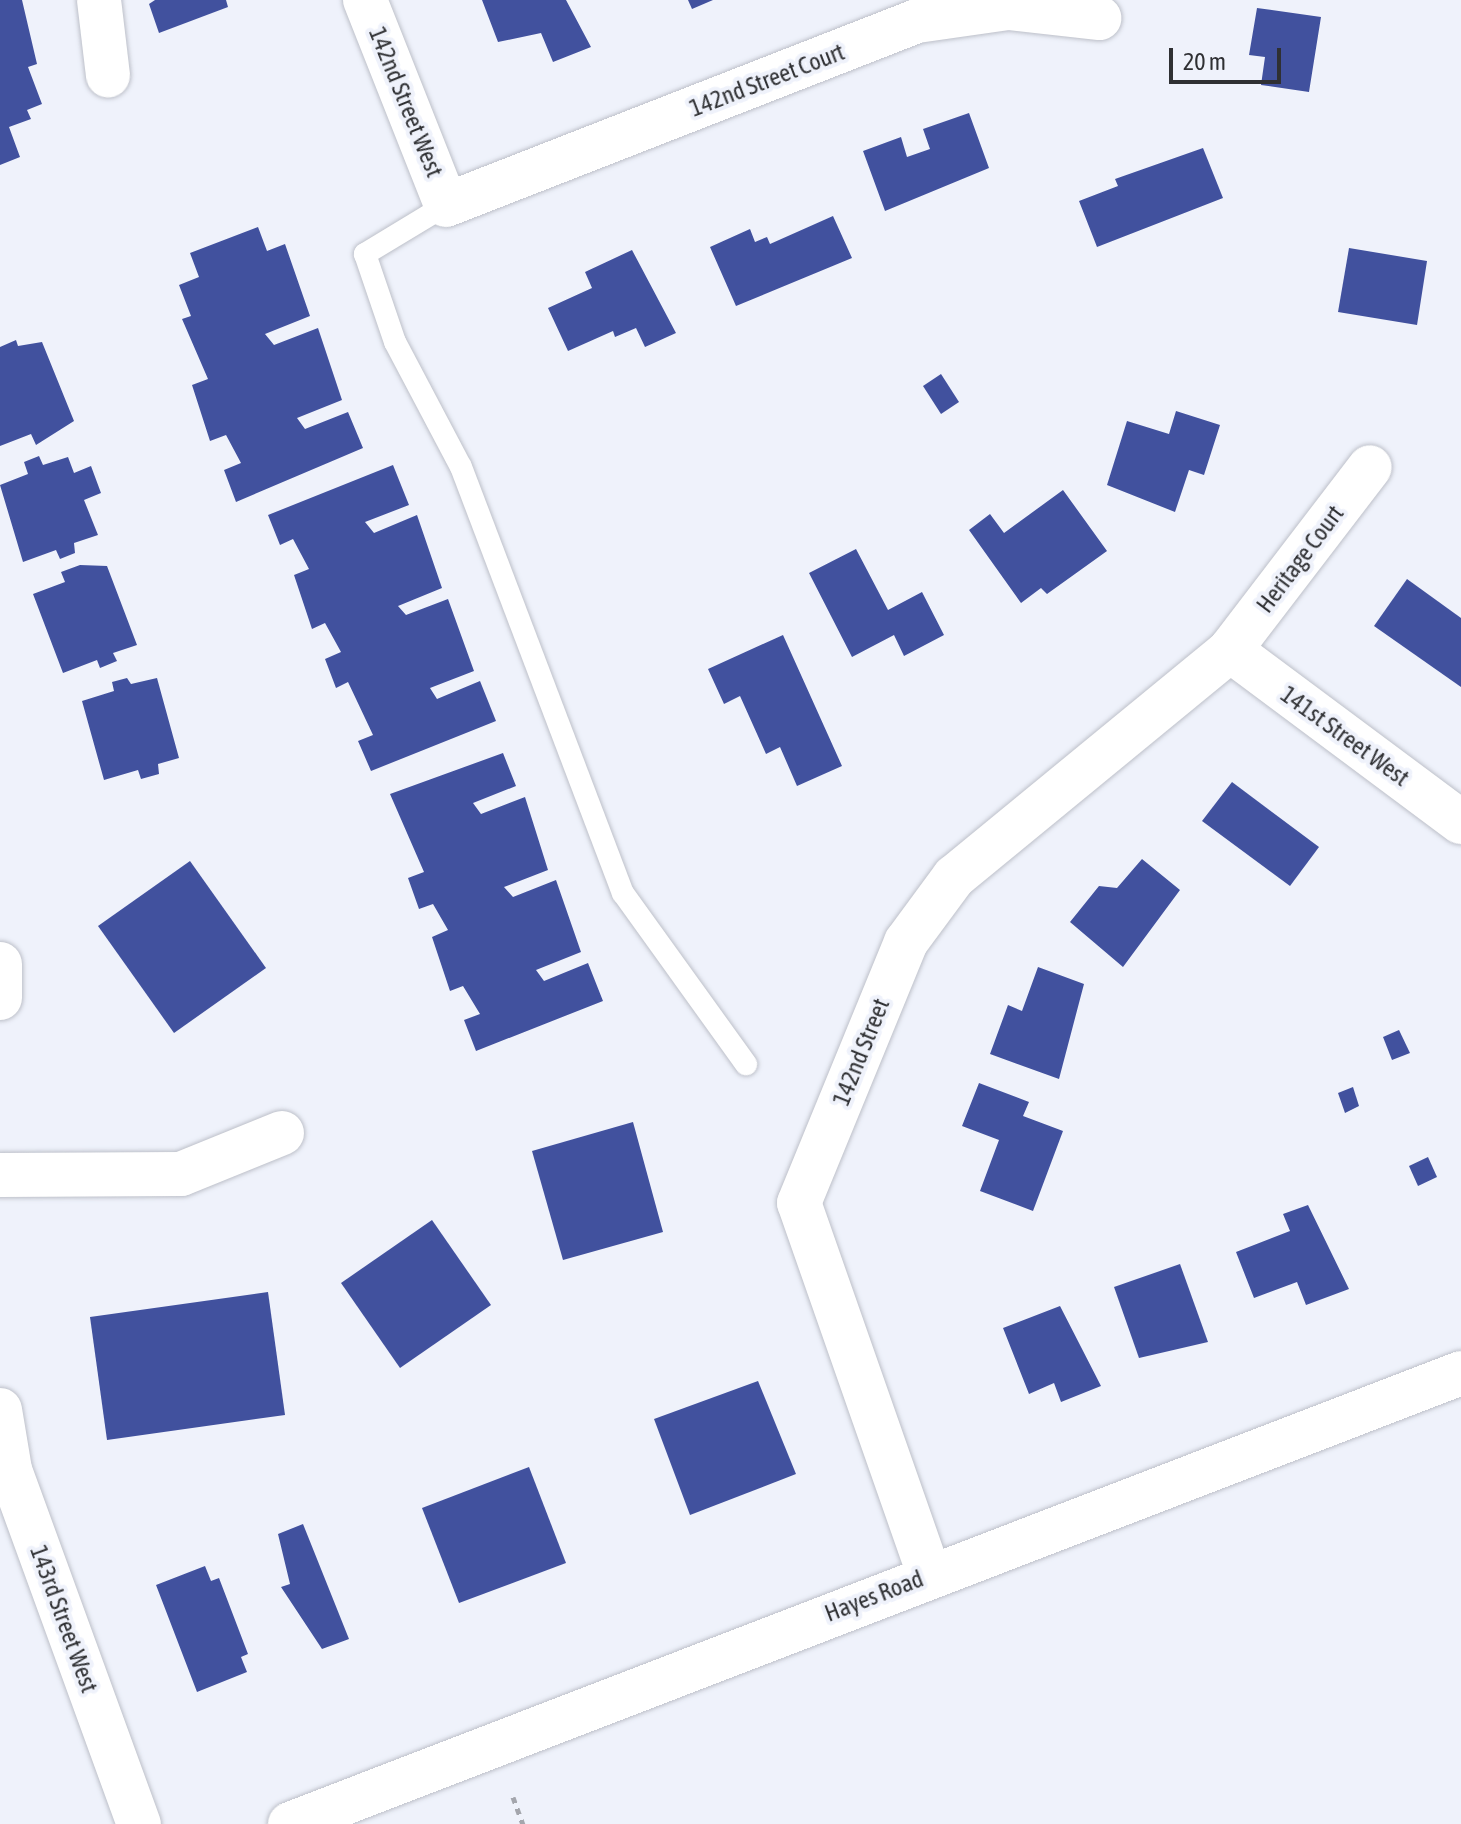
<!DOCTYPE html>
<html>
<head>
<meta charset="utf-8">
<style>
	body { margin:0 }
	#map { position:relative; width:1461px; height:1824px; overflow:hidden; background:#eff2fb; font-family:"Asap Condensed",sans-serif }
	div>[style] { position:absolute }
	.building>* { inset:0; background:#41519e }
	.path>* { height:5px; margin-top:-2.5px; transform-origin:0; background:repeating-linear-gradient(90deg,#a4a6ad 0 6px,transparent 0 12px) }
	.roads { filter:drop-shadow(0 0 2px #bdc0c9) drop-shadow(0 0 2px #bdc0c9) }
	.lane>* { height:22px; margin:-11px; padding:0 11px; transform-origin:11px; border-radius:11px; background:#fff }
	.street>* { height:44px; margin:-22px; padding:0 22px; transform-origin:22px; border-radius:22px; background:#fff }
	.secondary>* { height:44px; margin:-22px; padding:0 22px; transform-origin:22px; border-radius:22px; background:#fff }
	span { translate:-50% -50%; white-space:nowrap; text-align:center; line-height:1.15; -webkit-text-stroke:8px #eff2fb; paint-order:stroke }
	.street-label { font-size:24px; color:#2f3033 }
	.scale { position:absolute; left:1169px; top:48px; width:112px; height:36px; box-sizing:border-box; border:4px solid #2f3033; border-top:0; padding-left:10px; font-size:24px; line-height:28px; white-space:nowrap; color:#2f3033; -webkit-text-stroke:6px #eff2fb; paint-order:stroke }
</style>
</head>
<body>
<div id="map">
	<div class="building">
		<i style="clip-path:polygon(0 0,22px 0,37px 64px,28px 67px,42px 104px,27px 110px,31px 119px,9px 127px,20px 157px,0 165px)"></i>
		<i style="clip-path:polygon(155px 0,226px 0,228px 7px,159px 33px,149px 4px)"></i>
		<i style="clip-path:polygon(482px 0,566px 0,591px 47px,553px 62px,541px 33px,498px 42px)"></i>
		<i style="clip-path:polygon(688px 0,713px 0,692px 9px)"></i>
		<i style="clip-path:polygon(1257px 8px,1321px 17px,1309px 92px,1261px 85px,1265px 57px,1249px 55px)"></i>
		<i style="clip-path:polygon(969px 113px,989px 168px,885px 211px,863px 151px,901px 137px,907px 157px,930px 149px,923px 129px)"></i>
		<i style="clip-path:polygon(1203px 148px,1223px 198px,1097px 247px,1079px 201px,1118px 186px,1115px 179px)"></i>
		<i style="clip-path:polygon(833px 216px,852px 258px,736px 306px,710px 247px,750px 229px,755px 242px,767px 237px,770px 244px)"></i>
		<i style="clip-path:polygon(258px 227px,267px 251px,285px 244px,310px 316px,265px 334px,274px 345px,318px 328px,342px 400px,297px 418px,305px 429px,348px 412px,363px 448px,236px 502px,224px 470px,241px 463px,226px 435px,210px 441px,192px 385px,208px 379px,182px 319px,191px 316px,179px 285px,199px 277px,190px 253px)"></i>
		<i style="clip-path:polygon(1349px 248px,1427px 261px,1417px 325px,1338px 312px)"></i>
		<i style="clip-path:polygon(632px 250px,676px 333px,645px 347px,636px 328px,615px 337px,613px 331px,568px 351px,548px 308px,592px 288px,585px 272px)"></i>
		<i style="clip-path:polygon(16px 340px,18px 346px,42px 342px,74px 421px,36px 445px,31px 434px,0 446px,0 347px)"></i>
		<i style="clip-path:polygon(941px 374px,959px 402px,941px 414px,923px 386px)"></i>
		<i style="clip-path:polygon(1176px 411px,1220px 425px,1204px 475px,1189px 470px,1175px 512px,1107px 485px,1127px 421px,1169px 434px)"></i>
		<i style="clip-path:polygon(39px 456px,43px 465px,68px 457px,74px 473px,91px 466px,101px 493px,84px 500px,98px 535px,74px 543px,75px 553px,60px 559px,56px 550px,23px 562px,0 485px,28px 474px,24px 462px)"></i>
		<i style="clip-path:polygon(393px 465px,409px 505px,365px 522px,374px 533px,417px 515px,442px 588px,398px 606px,406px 615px,448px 599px,474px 671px,430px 688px,437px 699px,480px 681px,496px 721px,371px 771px,358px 741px,373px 735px,348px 682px,336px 688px,325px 659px,341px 652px,325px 623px,312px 629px,294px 575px,309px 569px,293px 539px,280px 545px,268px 515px)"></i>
		<i style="clip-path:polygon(1063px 490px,1107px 551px,1047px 594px,1041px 588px,1021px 603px,969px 530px,990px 514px,1004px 533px)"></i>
		<i style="clip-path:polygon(856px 549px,888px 610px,922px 592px,944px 635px,904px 656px,894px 635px,852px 657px,809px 573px)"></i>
		<i style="clip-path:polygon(80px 565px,107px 566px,137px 645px,113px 653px,117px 661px,100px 668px,97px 660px,63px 673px,33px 594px,65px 582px,61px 572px)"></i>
		<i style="clip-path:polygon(1407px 579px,1461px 618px,1461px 687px,1374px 626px)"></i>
		<i style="clip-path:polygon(783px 635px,842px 766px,797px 786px,780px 747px,766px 754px,740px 696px,724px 704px,708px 669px)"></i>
		<i style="clip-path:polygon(127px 678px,131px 684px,157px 678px,179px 758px,158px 764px,159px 774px,141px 779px,138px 770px,104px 780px,82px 701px,114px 691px,112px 682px)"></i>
		<i style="clip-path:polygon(503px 753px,516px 786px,473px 803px,481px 814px,525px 797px,548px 870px,504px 887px,513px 897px,556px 880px,581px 952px,536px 970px,544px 981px,588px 963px,603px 1001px,476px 1051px,464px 1020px,480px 1014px,463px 986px,450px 991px,432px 937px,448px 930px,433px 904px,419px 909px,408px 878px,424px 872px,390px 794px)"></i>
		<i style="clip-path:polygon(1232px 782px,1319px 847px,1290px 886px,1202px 821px)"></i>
		<i style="clip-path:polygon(1142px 859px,1180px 890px,1123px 967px,1070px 922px,1099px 886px,1117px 888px)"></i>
		<i style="clip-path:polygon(190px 861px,266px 968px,174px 1033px,98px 926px)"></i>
		<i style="clip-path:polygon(1038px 967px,1084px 984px,1059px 1079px,990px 1054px,1008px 1005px,1022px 1011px)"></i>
		<i style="clip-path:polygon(1399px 1030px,1410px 1053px,1392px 1060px,1383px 1037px)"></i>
		<i style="clip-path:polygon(979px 1083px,1029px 1102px,1023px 1116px,1063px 1131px,1033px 1211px,980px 1191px,999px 1140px,962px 1126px)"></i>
		<i style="clip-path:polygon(1353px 1087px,1359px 1106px,1345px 1113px,1338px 1093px)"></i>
		<i style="clip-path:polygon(633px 1122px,663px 1232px,563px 1260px,532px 1151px)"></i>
		<i style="clip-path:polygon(1428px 1157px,1437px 1177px,1418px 1186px,1409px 1166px)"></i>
		<i style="clip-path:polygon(1308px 1205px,1349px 1289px,1306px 1305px,1297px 1282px,1254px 1298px,1236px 1252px,1290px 1231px,1283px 1214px)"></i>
		<i style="clip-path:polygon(432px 1220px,491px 1305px,400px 1368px,341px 1283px)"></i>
		<i style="clip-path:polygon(1180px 1264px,1208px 1342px,1139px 1358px,1114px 1287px)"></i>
		<i style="clip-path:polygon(268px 1292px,285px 1415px,107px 1440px,90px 1317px)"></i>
		<i style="clip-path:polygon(1060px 1306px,1101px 1386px,1061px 1402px,1054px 1383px,1029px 1394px,1003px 1328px)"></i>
		<i style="clip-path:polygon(758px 1381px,796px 1474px,690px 1515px,654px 1419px)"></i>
		<i style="clip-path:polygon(529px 1467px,566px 1563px,459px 1603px,422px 1508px)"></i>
		<i style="clip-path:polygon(303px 1524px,349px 1639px,322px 1649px,281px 1587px,290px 1584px,278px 1534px)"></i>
		<i style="clip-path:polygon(205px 1566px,211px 1581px,219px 1578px,248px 1654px,241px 1657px,247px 1672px,197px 1692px,156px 1585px)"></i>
	</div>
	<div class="path">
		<i style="left:513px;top:1797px;width:29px;rotate:70deg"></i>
	</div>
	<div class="roads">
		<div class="lane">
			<i style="left:446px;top:205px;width:95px;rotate:148.8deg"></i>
			<i style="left:365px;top:254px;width:93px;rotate:71.2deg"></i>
			<i style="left:395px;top:342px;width:141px;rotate:62.2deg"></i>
			<i style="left:461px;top:467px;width:456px;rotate:69.2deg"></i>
			<i style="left:623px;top:893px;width:211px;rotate:54.3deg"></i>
		</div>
		<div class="street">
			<i style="left:99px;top:0;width:76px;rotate:83.2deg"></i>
			<i style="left:365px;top:0;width:220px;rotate:68.4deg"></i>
			<i style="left:446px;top:205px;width:506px;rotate:-21.34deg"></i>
			<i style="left:917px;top:21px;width:92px;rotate:-8.1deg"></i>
			<i style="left:1008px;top:8px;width:92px;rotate:6.3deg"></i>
			<i style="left:1230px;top:650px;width:288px;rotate:36.7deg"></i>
			<i style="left:0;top:964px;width:34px;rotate:90deg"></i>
			<i style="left:0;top:1175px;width:181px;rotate:-0.3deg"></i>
			<i style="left:181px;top:1174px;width:109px;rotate:-22.1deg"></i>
			<i style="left:0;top:1410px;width:61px;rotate:80.5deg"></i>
			<i style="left:10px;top:1470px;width:377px;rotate:70deg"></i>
			<i style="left:929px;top:1574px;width:393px;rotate:-109.3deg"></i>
			<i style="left:799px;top:1203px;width:282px;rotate:-67.7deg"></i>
			<i style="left:906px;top:942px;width:81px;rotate:-53.6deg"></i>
			<i style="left:954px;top:877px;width:357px;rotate:-39.4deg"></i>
			<i style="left:1230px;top:650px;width:230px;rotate:-52.6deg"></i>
		</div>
		<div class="secondary">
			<i style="left:290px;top:1824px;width:1255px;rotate:-21.06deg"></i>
		</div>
	</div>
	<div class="street-label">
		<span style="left:767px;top:80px;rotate:-21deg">142nd Street Court</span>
		<span style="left:406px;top:102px;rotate:68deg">142nd Street West</span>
		<span style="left:1300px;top:559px;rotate:-53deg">Heritage Court</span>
		<span style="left:1345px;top:736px;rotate:36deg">141st Street West</span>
		<span style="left:861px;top:1052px;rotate:-68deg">142nd Street</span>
		<span style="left:874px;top:1596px;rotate:-21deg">Hayes Road</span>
		<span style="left:64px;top:1619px;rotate:70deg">143rd Street West</span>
	</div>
	<div class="scale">20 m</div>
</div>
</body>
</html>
